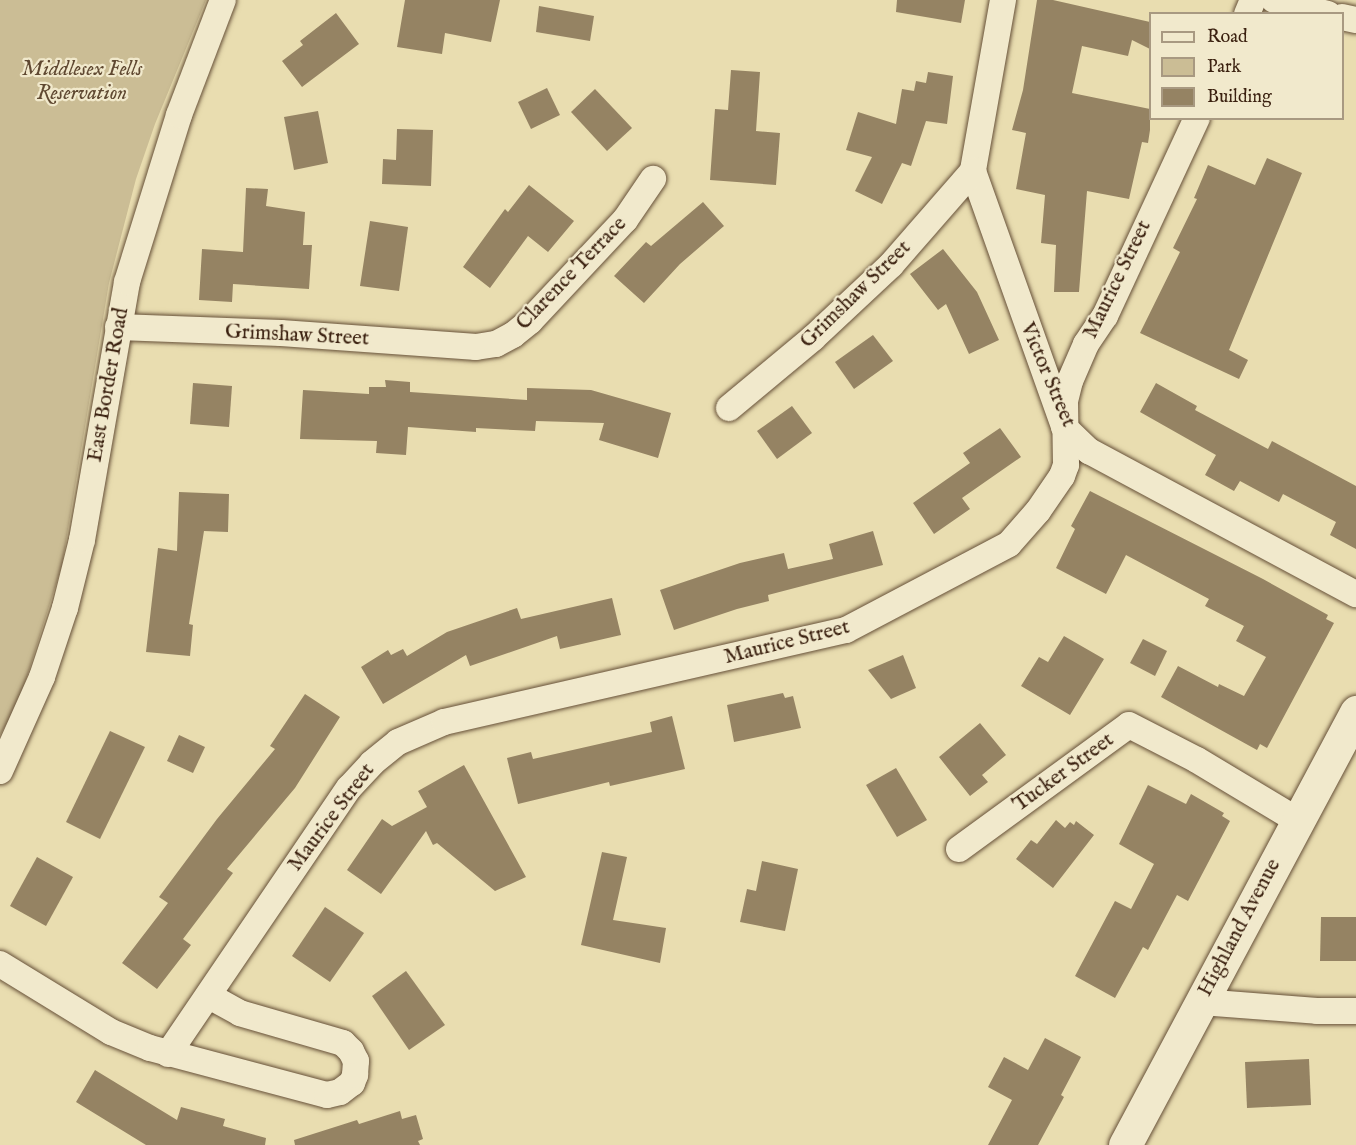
<!DOCTYPE html>
<html>
<head>
<meta charset="utf-8">
<style>
	body { margin:0 }
	#map { position:relative; width:1356px; height:1145px; overflow:hidden; background:#e9ddb0; font-family:"IM FELL English",serif }
	div>[style] { position:absolute }
	.green>* { inset:0; background:#cbbd95 }
	.building>* { inset:0; background:#958363 }
	.roads { filter:drop-shadow(0 0 2px #665038) drop-shadow(0 0 2px #665038) }
	.minor>* { height:26px; margin:-13px; padding:0 13px; transform-origin:13px; border-radius:13px; background:#f1e9cc }
	.secondary>* { height:33px; margin:-16.5px; padding:0 16.5px; transform-origin:16.5px; border-radius:16.5px; background:#f1e9cc }
	span { translate:-50% -50%; white-space:nowrap; text-align:center; line-height:1.15; -webkit-text-stroke:4.5px #f1e9cc; paint-order:stroke }
	.park-label { font-size:21px; color:#5f4831; font-style:italic }
	.street-label { font-size:21px; color:#3b2110 }
	.legend { position:absolute; left:1149px; top:12px; width:195px; height:108px; box-sizing:border-box; background:#f1e9cc; border:2px solid #a89981; margin:0; padding:8px 10px; list-style:none; font-size:18px; color:#3b2110 }
	.legend li { display:flex; align-items:center; gap:12px; height:30px }
	.legend b { width:30px; border:2px solid #a89981 }
</style>
</head>
<body>
<div id="map">
	<div class="green">
		<i style="clip-path:polygon(0 0,206px 0,155px 124px,136px 179px,109px 283px,62px 565px,19px 702px,0 735px)"></i>
	</div>
	<div class="building">
		<i style="clip-path:polygon(405px 0,500px 0,491px 42px,445px 33px,442px 54px,397px 47px)"></i>
		<i style="clip-path:polygon(897px 0,965px 0,961px 23px,896px 12px)"></i>
		<i style="clip-path:polygon(1037px 0,1053px 0,1150px 22px,1150px 49px,1132px 40px,1128px 56px,1082px 46px,1072px 93px,1150px 109px,1150px 130px,1148px 143px,1142px 142px,1129px 199px,1087px 191px,1079px 292px,1054px 292px,1056px 245px,1041px 243px,1045px 195px,1016px 189px,1026px 133px,1012px 130px,1023px 90px)"></i>
		<i style="clip-path:polygon(539px 6px,594px 16px,590px 41px,536px 32px)"></i>
		<i style="clip-path:polygon(336px 13px,359px 44px,302px 87px,282px 61px,303px 45px,300px 41px)"></i>
		<i style="clip-path:polygon(731px 70px,760px 72px,756px 131px,780px 133px,776px 185px,710px 180px,715px 109px,728px 110px)"></i>
		<i style="clip-path:polygon(928px 72px,953px 76px,947px 124px,926px 121px,911px 166px,902px 163px,882px 204px,855px 191px,872px 157px,846px 150px,858px 112px,896px 124px,902px 89px,914px 91px,916px 81px,926px 83px)"></i>
		<i style="clip-path:polygon(547px 88px,560px 115px,531px 129px,518px 102px)"></i>
		<i style="clip-path:polygon(595px 89px,632px 128px,607px 151px,571px 112px)"></i>
		<i style="clip-path:polygon(318px 111px,328px 163px,294px 170px,284px 117px)"></i>
		<i style="clip-path:polygon(397px 129px,433px 130px,431px 186px,382px 184px,383px 159px,396px 160px)"></i>
		<i style="clip-path:polygon(1267px 158px,1302px 173px,1229px 350px,1248px 360px,1239px 379px,1140px 333px,1180px 252px,1173px 248px,1197px 199px,1194px 198px,1208px 165px,1255px 185px)"></i>
		<i style="clip-path:polygon(529px 185px,574px 221px,548px 252px,528px 236px,490px 288px,463px 267px,505px 209px,508px 212px)"></i>
		<i style="clip-path:polygon(246px 188px,268px 189px,266px 206px,305px 212px,303px 245px,312px 245px,309px 289px,233px 284px,232px 302px,199px 300px,202px 249px,243px 252px)"></i>
		<i style="clip-path:polygon(703px 202px,724px 226px,680px 264px,644px 303px,614px 276px,646px 242px,651px 246px)"></i>
		<i style="clip-path:polygon(370px 221px,408px 227px,399px 291px,360px 286px)"></i>
		<i style="clip-path:polygon(943px 249px,977px 292px,999px 340px,969px 354px,946px 304px,938px 310px,910px 274px)"></i>
		<i style="clip-path:polygon(873px 335px,893px 361px,854px 389px,835px 362px)"></i>
		<i style="clip-path:polygon(385px 380px,410px 382px,410px 392px,527px 400px,527px 388px,591px 390px,671px 413px,658px 458px,599px 440px,604px 423px,536px 421px,535px 431px,476px 428px,476px 432px,408px 427px,406px 455px,376px 453px,377px 441px,300px 439px,303px 390px,369px 394px,369px 387px,386px 387px)"></i>
		<i style="clip-path:polygon(193px 383px,232px 386px,229px 427px,190px 424px)"></i>
		<i style="clip-path:polygon(1156px 383px,1197px 406px,1195px 410px,1268px 449px,1272px 441px,1356px 486px,1356px 549px,1330px 535px,1336px 522px,1283px 494px,1279px 502px,1240px 481px,1234px 491px,1205px 475px,1216px 455px,1140px 412px)"></i>
		<i style="clip-path:polygon(792px 406px,812px 433px,777px 459px,757px 431px)"></i>
		<i style="clip-path:polygon(1000px 428px,1021px 457px,962px 498px,970px 509px,934px 534px,913px 503px,970px 463px,963px 453px)"></i>
		<i style="clip-path:polygon(1090px 491px,1263px 579px,1328px 615px,1326px 619px,1334px 623px,1267px 748px,1260px 744px,1257px 750px,1161px 697px,1178px 666px,1218px 687px,1219px 684px,1244px 696px,1266px 657px,1236px 641px,1244px 626px,1205px 606px,1209px 599px,1126px 555px,1106px 594px,1056px 568px,1075px 529px,1071px 526px)"></i>
		<i style="clip-path:polygon(179px 492px,229px 494px,228px 532px,204px 531px,189px 624px,193px 625px,190px 656px,146px 652px,158px 548px,177px 551px)"></i>
		<i style="clip-path:polygon(873px 531px,883px 565px,768px 595px,769px 601px,737px 609px,674px 630px,660px 590px,740px 563px,784px 553px,788px 569px,833px 559px,829px 544px)"></i>
		<i style="clip-path:polygon(612px 598px,621px 635px,560px 649px,557px 636px,470px 666px,466px 655px,383px 704px,361px 667px,388px 650px,391px 655px,403px 649px,407px 656px,447px 632px,517px 608px,521px 619px)"></i>
		<i style="clip-path:polygon(1064px 636px,1104px 659px,1070px 715px,1021px 686px,1039px 657px,1048px 662px)"></i>
		<i style="clip-path:polygon(1143px 639px,1167px 651px,1155px 676px,1130px 663px)"></i>
		<i style="clip-path:polygon(903px 655px,916px 688px,891px 699px,868px 670px)"></i>
		<i style="clip-path:polygon(783px 693px,785px 698px,793px 696px,801px 728px,734px 742px,727px 705px)"></i>
		<i style="clip-path:polygon(305px 694px,340px 717px,295px 788px,227px 869px,233px 873px,183px 939px,191px 945px,157px 989px,122px 963px,168px 903px,159px 897px,217px 819px,275px 749px,270px 746px)"></i>
		<i style="clip-path:polygon(672px 716px,685px 769px,610px 786px,609px 782px,518px 804px,507px 758px,531px 752px,533px 759px,652px 732px,650px 722px)"></i>
		<i style="clip-path:polygon(980px 723px,1006px 755px,982px 775px,988px 782px,970px 796px,939px 757px)"></i>
		<i style="clip-path:polygon(110px 731px,145px 747px,100px 839px,66px 822px)"></i>
		<i style="clip-path:polygon(179px 735px,205px 747px,193px 773px,167px 761px)"></i>
		<i style="clip-path:polygon(464px 765px,526px 877px,495px 891px,437px 843px,433px 845px,426px 831px,381px 894px,347px 870px,382px 819px,392px 826px,427px 807px,418px 791px)"></i>
		<i style="clip-path:polygon(896px 768px,927px 820px,897px 837px,866px 785px)"></i>
		<i style="clip-path:polygon(1148px 785px,1186px 804px,1191px 794px,1224px 813px,1222px 816px,1230px 821px,1188px 901px,1177px 895px,1148px 950px,1143px 947px,1115px 998px,1075px 976px,1115px 901px,1131px 909px,1154px 864px,1119px 844px)"></i>
		<i style="clip-path:polygon(1056px 820px,1065px 828px,1070px 822px,1074px 825px,1076px 821px,1094px 835px,1053px 888px,1016px 859px,1031px 840px,1037px 844px)"></i>
		<i style="clip-path:polygon(602px 852px,627px 857px,613px 920px,666px 928px,660px 963px,581px 945px)"></i>
		<i style="clip-path:polygon(37px 857px,73px 877px,46px 926px,10px 906px)"></i>
		<i style="clip-path:polygon(762px 861px,798px 869px,785px 931px,740px 922px,747px 889px,756px 891px)"></i>
		<i style="clip-path:polygon(325px 907px,364px 933px,330px 982px,292px 956px)"></i>
		<i style="clip-path:polygon(1321px 917px,1356px 917px,1356px 961px,1320px 961px)"></i>
		<i style="clip-path:polygon(406px 971px,445px 1025px,409px 1050px,372px 996px)"></i>
		<i style="clip-path:polygon(1045px 1038px,1081px 1057px,1061px 1095px,1064px 1097px,1038px 1145px,988px 1145px,1012px 1100px,988px 1087px,1004px 1057px,1028px 1070px)"></i>
		<i style="clip-path:polygon(1309px 1059px,1311px 1105px,1247px 1108px,1245px 1062px)"></i>
		<i style="clip-path:polygon(95px 1070px,177px 1120px,181px 1107px,225px 1119px,223px 1126px,266px 1138px,265px 1145px,146px 1145px,76px 1102px)"></i>
		<i style="clip-path:polygon(400px 1111px,402px 1119px,416px 1115px,423px 1139px,418px 1141px,420px 1145px,295px 1145px,294px 1140px,357px 1120px,359px 1124px)"></i>
	</div>
	<div class="roads">
		<div class="minor">
			<i style="left:1003px;top:0;width:174px;rotate:100deg"></i>
			<i style="left:973px;top:171px;width:272px;rotate:70.4deg"></i>
			<i style="left:1064px;top:427px;width:35px;rotate:44deg"></i>
			<i style="left:1089px;top:451px;width:303px;rotate:28.2deg"></i>
			<i style="left:1274px;top:0;width:56px;rotate:14.5deg"></i>
			<i style="left:1247px;top:14px;width:15px;rotate:-67deg"></i>
			<i style="left:1342px;top:17px;width:14px;rotate:12deg"></i>
			<i style="left:118px;top:327px;width:163px;rotate:2.1deg"></i>
			<i style="left:281px;top:333px;width:196px;rotate:4.1deg"></i>
			<i style="left:476px;top:347px;width:20px;rotate:-9deg"></i>
			<i style="left:496px;top:344px;width:19px;rotate:-28deg"></i>
			<i style="left:513px;top:335px;width:22px;rotate:-39deg"></i>
			<i style="left:530px;top:321px;width:139px;rotate:-46.8deg"></i>
			<i style="left:625px;top:220px;width:50px;rotate:-55.7deg"></i>
			<i style="left:729px;top:408px;width:109px;rotate:-39.8deg"></i>
			<i style="left:813px;top:338px;width:107px;rotate:-43.1deg"></i>
			<i style="left:891px;top:265px;width:125px;rotate:-48.9deg"></i>
			<i style="left:0;top:771px;width:103px;rotate:-65.9deg"></i>
			<i style="left:42px;top:677px;width:73px;rotate:-71.6deg"></i>
			<i style="left:65px;top:608px;width:70px;rotate:-76deg"></i>
			<i style="left:82px;top:540px;width:262px;rotate:-80.1deg"></i>
			<i style="left:127px;top:282px;width:175px;rotate:-72.7deg"></i>
			<i style="left:179px;top:115px;width:123px;rotate:-69.1deg"></i>
			<i style="left:959px;top:849px;width:210px;rotate:-36.1deg"></i>
			<i style="left:1129px;top:725px;width:76px;rotate:27.2deg"></i>
			<i style="left:1197px;top:760px;width:117px;rotate:31deg"></i>
			<i style="left:0;top:964px;width:130px;rotate:31.5deg"></i>
			<i style="left:111px;top:1032px;width:42px;rotate:22.3deg"></i>
			<i style="left:150px;top:1048px;width:183px;rotate:14.9deg"></i>
			<i style="left:327px;top:1095px;width:13px;rotate:-13deg"></i>
			<i style="left:340px;top:1092px;width:15px;rotate:-37deg"></i>
			<i style="left:352px;top:1083px;width:9px;rotate:-69deg"></i>
			<i style="left:355px;top:1075px;width:14px;rotate:-86deg"></i>
			<i style="left:356px;top:1061px;width:11px;rotate:-117deg"></i>
			<i style="left:351px;top:1051px;width:11px;rotate:-135deg"></i>
			<i style="left:343px;top:1043px;width:107px;rotate:-163.8deg"></i>
			<i style="left:240px;top:1013px;width:35px;rotate:-151deg"></i>
			<i style="left:1201px;top:1002px;width:116px;rotate:4.4deg"></i>
			<i style="left:1317px;top:1011px;width:39px"></i>
			<i style="left:168px;top:1054px;width:322px;rotate:-55.8deg"></i>
			<i style="left:349px;top:788px;width:34px;rotate:-47deg"></i>
			<i style="left:372px;top:763px;width:33px;rotate:-39deg"></i>
			<i style="left:398px;top:742px;width:50px;rotate:-23.5deg"></i>
			<i style="left:444px;top:722px;width:412px;rotate:-12.9deg"></i>
			<i style="left:846px;top:630px;width:184px;rotate:-27.8deg"></i>
			<i style="left:1009px;top:544px;width:44px;rotate:-48.7deg"></i>
			<i style="left:1038px;top:511px;width:42px;rotate:-55.6deg"></i>
			<i style="left:1062px;top:476px;width:12px;rotate:-70deg"></i>
			<i style="left:1066px;top:465px;width:64px;rotate:-90.9deg"></i>
			<i style="left:1065px;top:401px;width:21px;rotate:-76deg"></i>
			<i style="left:1070px;top:381px;width:40px;rotate:-66.6deg"></i>
			<i style="left:1086px;top:344px;width:34px;rotate:-56deg"></i>
			<i style="left:1105px;top:316px;width:218px;rotate:-65.1deg"></i>
		</div>
		<div class="secondary">
			<i style="left:1125px;top:1145px;width:491px;rotate:-61.9deg"></i>
		</div>
	</div>
	<div class="park-label">
		<span style="left:82px;top:82px">Middlesex Fells<br>Reservation</span>
	</div>
	<div class="street-label">
		<span style="left:572px;top:274px;rotate:-46deg">Clarence Terrace</span>
		<span style="left:1118px;top:280px;rotate:-64deg">Maurice Street</span>
		<span style="left:856px;top:295px;rotate:-44deg">Grimshaw Street</span>
		<span style="left:297px;top:336px;rotate:3deg">Grimshaw Street</span>
		<span style="left:1047px;top:375px;rotate:67deg">Victor Street</span>
		<span style="left:109px;top:385px;rotate:-80deg">East Border Road</span>
		<span style="left:787px;top:643px;rotate:-14deg">Maurice Street</span>
		<span style="left:1064px;top:773px;rotate:-36deg">Tucker Street</span>
		<span style="left:332px;top:818px;rotate:-53deg">Maurice Street</span>
		<span style="left:1240px;top:928px;rotate:-62deg">Highland Avenue</span>
	</div>
	<ul class="legend">
	<li><b style="height:8px;background:#f1e9cc"></b>Road</li>
	<li><b style="height:16px;background:#cbbd95"></b>Park</li>
	<li><b style="height:16px;background:#958363"></b>Building</li>
	</ul>
</div>
</body>
</html>
